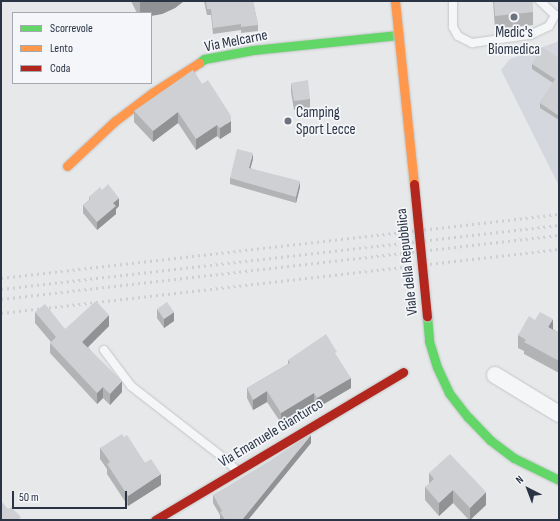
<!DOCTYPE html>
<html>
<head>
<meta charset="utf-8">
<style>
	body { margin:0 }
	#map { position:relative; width:560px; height:521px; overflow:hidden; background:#e6e8ea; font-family:"Sofia Sans Condensed",sans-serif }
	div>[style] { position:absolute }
	.built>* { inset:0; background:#d4d7dd }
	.roads { filter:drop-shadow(0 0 1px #c4c6c8) drop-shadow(0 0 1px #c4c6c8) }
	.lane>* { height:8px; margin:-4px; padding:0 4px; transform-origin:4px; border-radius:4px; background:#f5f6f7 }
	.street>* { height:16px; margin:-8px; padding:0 8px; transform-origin:8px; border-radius:8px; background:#f5f6f7 }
	.fast>* { height:9px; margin:-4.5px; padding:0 4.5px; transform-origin:4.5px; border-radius:4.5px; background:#63d668 }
	.slow>* { height:9px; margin:-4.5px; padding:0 4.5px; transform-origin:4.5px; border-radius:4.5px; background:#ff974d }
	.jam>* { height:9px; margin:-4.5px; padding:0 4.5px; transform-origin:4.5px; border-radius:4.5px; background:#b3261e }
	.rail>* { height:3px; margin-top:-1.5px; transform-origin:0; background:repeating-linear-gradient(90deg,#cecfd2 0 2px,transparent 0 6px) }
	.bridges { filter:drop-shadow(0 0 1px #c4c6c8) drop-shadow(0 0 1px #c4c6c8) }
	.slow-bridge>* { height:9px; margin:-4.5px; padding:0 4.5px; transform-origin:4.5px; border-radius:4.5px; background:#ff974d }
	.jam-bridge>* { height:9px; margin:-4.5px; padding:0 4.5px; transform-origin:4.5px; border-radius:4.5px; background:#b3261e }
	.wall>* { inset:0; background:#b1b3b5 }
	.shaded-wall>* { inset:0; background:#909294 }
	.building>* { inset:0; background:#ced0d3 }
	.dots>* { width:11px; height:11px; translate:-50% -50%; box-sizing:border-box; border:2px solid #f4f6f9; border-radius:50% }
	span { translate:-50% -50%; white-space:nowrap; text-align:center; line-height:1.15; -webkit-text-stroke:3.5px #f4f6f9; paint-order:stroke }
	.poi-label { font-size:15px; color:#2b3445 }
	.left { translate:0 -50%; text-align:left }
	.street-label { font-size:15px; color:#2b3445 }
	.frame { position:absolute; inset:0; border:2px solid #2b3445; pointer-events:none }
	.legend { position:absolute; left:12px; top:12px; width:140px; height:72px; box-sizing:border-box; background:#f4f6f9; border:1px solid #a4a8b1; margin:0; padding:5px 7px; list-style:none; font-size:12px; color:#2b3445 }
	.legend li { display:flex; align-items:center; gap:8px; height:20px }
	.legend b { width:20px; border:1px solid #a4a8b1 }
	.north { position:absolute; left:508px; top:469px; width:40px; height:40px; -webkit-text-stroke:3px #f4f6f9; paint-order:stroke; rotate:318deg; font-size:11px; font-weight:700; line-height:16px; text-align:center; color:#2b3445 }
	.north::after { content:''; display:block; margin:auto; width:14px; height:18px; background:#2b3445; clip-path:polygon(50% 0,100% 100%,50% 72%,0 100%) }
	.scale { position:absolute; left:12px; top:491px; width:115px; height:18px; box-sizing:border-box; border:2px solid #2b3445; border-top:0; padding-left:5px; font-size:12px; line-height:14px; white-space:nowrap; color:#2b3445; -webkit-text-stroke:3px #f4f6f9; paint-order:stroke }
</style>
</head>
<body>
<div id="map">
	<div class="built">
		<i style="clip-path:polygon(559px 41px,559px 186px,501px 70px,510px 59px)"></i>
	</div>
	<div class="roads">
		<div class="lane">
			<i style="left:453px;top:1px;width:26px;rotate:90deg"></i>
			<i style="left:453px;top:27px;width:10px;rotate:61deg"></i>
			<i style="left:458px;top:36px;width:16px;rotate:27deg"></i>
			<i style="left:472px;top:43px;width:59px;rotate:-7.9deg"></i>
			<i style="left:530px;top:35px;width:21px;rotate:-25deg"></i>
			<i style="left:549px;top:26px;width:13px;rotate:-61deg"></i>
			<i style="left:555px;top:15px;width:21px;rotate:-137deg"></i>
			<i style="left:104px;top:350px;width:45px;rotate:53.1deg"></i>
			<i style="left:131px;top:386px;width:120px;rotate:37.9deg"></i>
			<i style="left:226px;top:460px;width:14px;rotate:45deg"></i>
		</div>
		<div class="street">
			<i style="left:495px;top:375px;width:75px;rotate:31.4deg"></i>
		</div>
		<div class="fast">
			<i style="left:199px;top:63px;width:6px;rotate:-39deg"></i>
			<i style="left:204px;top:59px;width:50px;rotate:-10.4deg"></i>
			<i style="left:253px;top:50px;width:146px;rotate:-5.9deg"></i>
			<i style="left:427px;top:316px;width:25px;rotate:85deg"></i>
			<i style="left:429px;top:341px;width:27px;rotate:73deg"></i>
			<i style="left:437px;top:367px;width:29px;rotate:65deg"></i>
			<i style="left:449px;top:393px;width:31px;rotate:52deg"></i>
			<i style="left:468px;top:417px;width:32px;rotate:46deg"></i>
			<i style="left:490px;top:440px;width:30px;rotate:37deg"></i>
			<i style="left:514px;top:458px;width:50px;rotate:26.1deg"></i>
		</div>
		<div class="slow">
			<i style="left:67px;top:166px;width:66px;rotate:-43.2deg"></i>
			<i style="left:115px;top:121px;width:46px;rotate:-37.1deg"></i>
			<i style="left:152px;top:93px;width:56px;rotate:-32.6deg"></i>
		</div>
		<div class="jam">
			<i style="left:155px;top:520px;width:289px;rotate:-30.8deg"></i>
		</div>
	</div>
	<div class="rail">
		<i style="left:1px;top:278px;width:562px;rotate:-6.54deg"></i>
		<i style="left:1px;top:289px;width:562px;rotate:-6.54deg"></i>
		<i style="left:1px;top:299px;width:562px;rotate:-6.54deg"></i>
		<i style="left:1px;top:313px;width:562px;rotate:-6.54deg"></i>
	</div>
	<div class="bridges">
		<div class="slow-bridge">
			<i style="left:395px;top:1px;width:184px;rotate:84.1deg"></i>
		</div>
		<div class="jam-bridge">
			<i style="left:414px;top:184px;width:133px;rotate:84.4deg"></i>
		</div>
	</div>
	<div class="wall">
		<i style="clip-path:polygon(131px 1px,184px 1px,175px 8px,162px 14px,137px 13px)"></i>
		<i style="clip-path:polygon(204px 1px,253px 1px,258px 25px,258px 31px,241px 33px,241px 30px,213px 34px,211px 15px,207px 15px)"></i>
		<i style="clip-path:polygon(493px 1px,533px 1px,533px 25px,495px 29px)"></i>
		<i style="clip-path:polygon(559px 58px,559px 120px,540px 108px,540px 103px,553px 83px,532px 69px,532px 64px)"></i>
		<i style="clip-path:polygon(193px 70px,231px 132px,220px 139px,217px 136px,196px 150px,178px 123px,153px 142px,134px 122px,134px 111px)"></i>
		<i style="clip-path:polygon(291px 83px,310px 99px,310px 108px,294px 110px,291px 92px)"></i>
		<i style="clip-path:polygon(253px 159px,250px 168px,300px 187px,296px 203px,230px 184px,230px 178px)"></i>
		<i style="clip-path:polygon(102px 190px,119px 206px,116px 209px,116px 214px,97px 230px,83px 213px,83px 205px,89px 200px,89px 197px)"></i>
		<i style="clip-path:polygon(157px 309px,174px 321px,164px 328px,157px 318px)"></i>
		<i style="clip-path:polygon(35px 312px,65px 329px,109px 326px,88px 347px,122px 392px,110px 405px,103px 398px,97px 404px,50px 353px,50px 343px,51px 342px,35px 323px)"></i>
		<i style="clip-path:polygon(553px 329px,559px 333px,559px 373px,524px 354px,524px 351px,518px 348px,518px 335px)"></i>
		<i style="clip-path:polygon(337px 357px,351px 388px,317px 408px,314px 403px,281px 423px,267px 402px,253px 410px,247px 398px,247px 388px,288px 364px,288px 360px)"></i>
		<i style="clip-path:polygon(124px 437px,145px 463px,161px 485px,128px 506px,107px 474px,107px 469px,100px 459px,100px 448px)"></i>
		<i style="clip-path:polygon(311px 443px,248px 520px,220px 520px,220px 515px,213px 503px,213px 495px)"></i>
		<i style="clip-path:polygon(429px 473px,486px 505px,470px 520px,469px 520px,453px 503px,439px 516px,425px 500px,425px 487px,429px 484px)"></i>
	</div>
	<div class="shaded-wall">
		<i style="clip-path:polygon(146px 1px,184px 1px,175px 8px,162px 14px,151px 16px,151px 13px,140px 13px,140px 2px)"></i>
		<i style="clip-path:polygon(178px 112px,178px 123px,153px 142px,153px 131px)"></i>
		<i style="clip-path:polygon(231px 121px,231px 132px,220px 139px,220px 128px)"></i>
		<i style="clip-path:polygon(217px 125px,217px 136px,196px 150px,196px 139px)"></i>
		<i style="clip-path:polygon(253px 153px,253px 159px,249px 174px,249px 168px)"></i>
		<i style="clip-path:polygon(300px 181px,300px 187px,296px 203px,296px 197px)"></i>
		<i style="clip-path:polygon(119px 198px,119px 206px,116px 209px,116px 214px,97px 230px,97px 222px,113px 203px)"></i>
		<i style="clip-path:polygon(174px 312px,174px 321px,164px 328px,164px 319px)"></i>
		<i style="clip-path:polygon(109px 315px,109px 326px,82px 353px,82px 342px)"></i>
		<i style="clip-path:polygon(553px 319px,553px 331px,548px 327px)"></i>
		<i style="clip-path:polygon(351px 378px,351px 388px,317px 408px,317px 398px)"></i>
		<i style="clip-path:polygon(122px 381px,122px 392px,110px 405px,110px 394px)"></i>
		<i style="clip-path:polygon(103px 387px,103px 398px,97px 404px,97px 393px)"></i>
		<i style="clip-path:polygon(267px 391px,267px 402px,253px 410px,253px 400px)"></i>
		<i style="clip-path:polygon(314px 393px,314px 403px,281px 423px,281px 413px)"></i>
		<i style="clip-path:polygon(311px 435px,311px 443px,248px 520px,242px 520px)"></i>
		<i style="clip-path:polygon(161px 474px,161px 485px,128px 506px,128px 496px)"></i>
		<i style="clip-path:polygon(453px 490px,453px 503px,439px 516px,439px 503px)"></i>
		<i style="clip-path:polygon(486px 492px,486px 505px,470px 520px,470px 508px)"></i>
	</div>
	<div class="building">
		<i style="clip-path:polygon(206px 1px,253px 1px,258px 25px,241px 27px,241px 24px,213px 28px,211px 9px,207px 9px)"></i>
		<i style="clip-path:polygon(494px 1px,533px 1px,533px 12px,495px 16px)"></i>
		<i style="clip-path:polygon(542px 47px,559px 58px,559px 116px,540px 103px,555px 79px,532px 64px)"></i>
		<i style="clip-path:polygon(193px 70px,202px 84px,208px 80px,231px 116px,231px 121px,220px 128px,217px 125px,196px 139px,178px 112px,153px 131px,134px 111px)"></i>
		<i style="clip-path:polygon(308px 80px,310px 99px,294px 101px,291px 83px)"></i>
		<i style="clip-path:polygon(237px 149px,253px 153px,249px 168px,300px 181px,296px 197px,230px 178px)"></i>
		<i style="clip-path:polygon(108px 184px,119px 198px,113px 203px,116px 206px,97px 222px,83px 205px,90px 199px,89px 197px,100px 187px,102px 190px)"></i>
		<i style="clip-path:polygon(96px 301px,109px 315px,82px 342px,122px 381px,110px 394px,103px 387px,97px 393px,50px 343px,56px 337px,35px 312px,45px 304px,65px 329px)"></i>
		<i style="clip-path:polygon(167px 302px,174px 312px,164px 319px,157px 309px)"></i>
		<i style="clip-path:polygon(540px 312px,553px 319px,548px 327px,559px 333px,559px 361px,524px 342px,526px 340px,518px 335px,529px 316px,535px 320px)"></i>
		<i style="clip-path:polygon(326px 334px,337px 352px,335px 353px,351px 378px,317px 398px,314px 393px,281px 413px,267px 391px,253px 400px,247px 388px,290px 363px,288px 360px)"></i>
		<i style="clip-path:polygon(122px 434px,124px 437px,127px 435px,145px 463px,151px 459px,161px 474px,128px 496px,107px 464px,110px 462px,100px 448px)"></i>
		<i style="clip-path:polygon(310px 434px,311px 435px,242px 520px,225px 520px,220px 512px,222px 511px,213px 495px,271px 460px)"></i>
		<i style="clip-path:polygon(450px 454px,486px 492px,470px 508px,453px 490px,439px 503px,425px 487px,434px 479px,429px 473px)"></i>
		<i style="clip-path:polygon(1px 501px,8px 509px,11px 507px,21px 517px,18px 520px,1px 520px)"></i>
	</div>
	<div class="dots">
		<i style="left:514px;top:17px;background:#6c737f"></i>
		<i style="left:288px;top:121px;background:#6c737f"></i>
	</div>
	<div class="poi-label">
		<span style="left:514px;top:41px">Medic's<br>Biomedica</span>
		<span class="left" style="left:296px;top:121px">Camping<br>Sport Lecce</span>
	</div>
	<div class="street-label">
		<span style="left:236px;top:41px;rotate:-11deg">Via Melcarne</span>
		<span style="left:407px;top:262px;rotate:-96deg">Viale della Repubblica</span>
		<span style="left:271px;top:433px;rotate:-31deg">Via Emanuele Gianturco</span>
	</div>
	<div class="frame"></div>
	<ul class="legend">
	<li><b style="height:5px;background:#63d668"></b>Scorrevole</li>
	<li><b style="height:5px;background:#ff974d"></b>Lento</li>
	<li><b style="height:5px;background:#b3261e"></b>Coda</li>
	</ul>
	<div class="north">N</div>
	<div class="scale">50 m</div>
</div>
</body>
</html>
